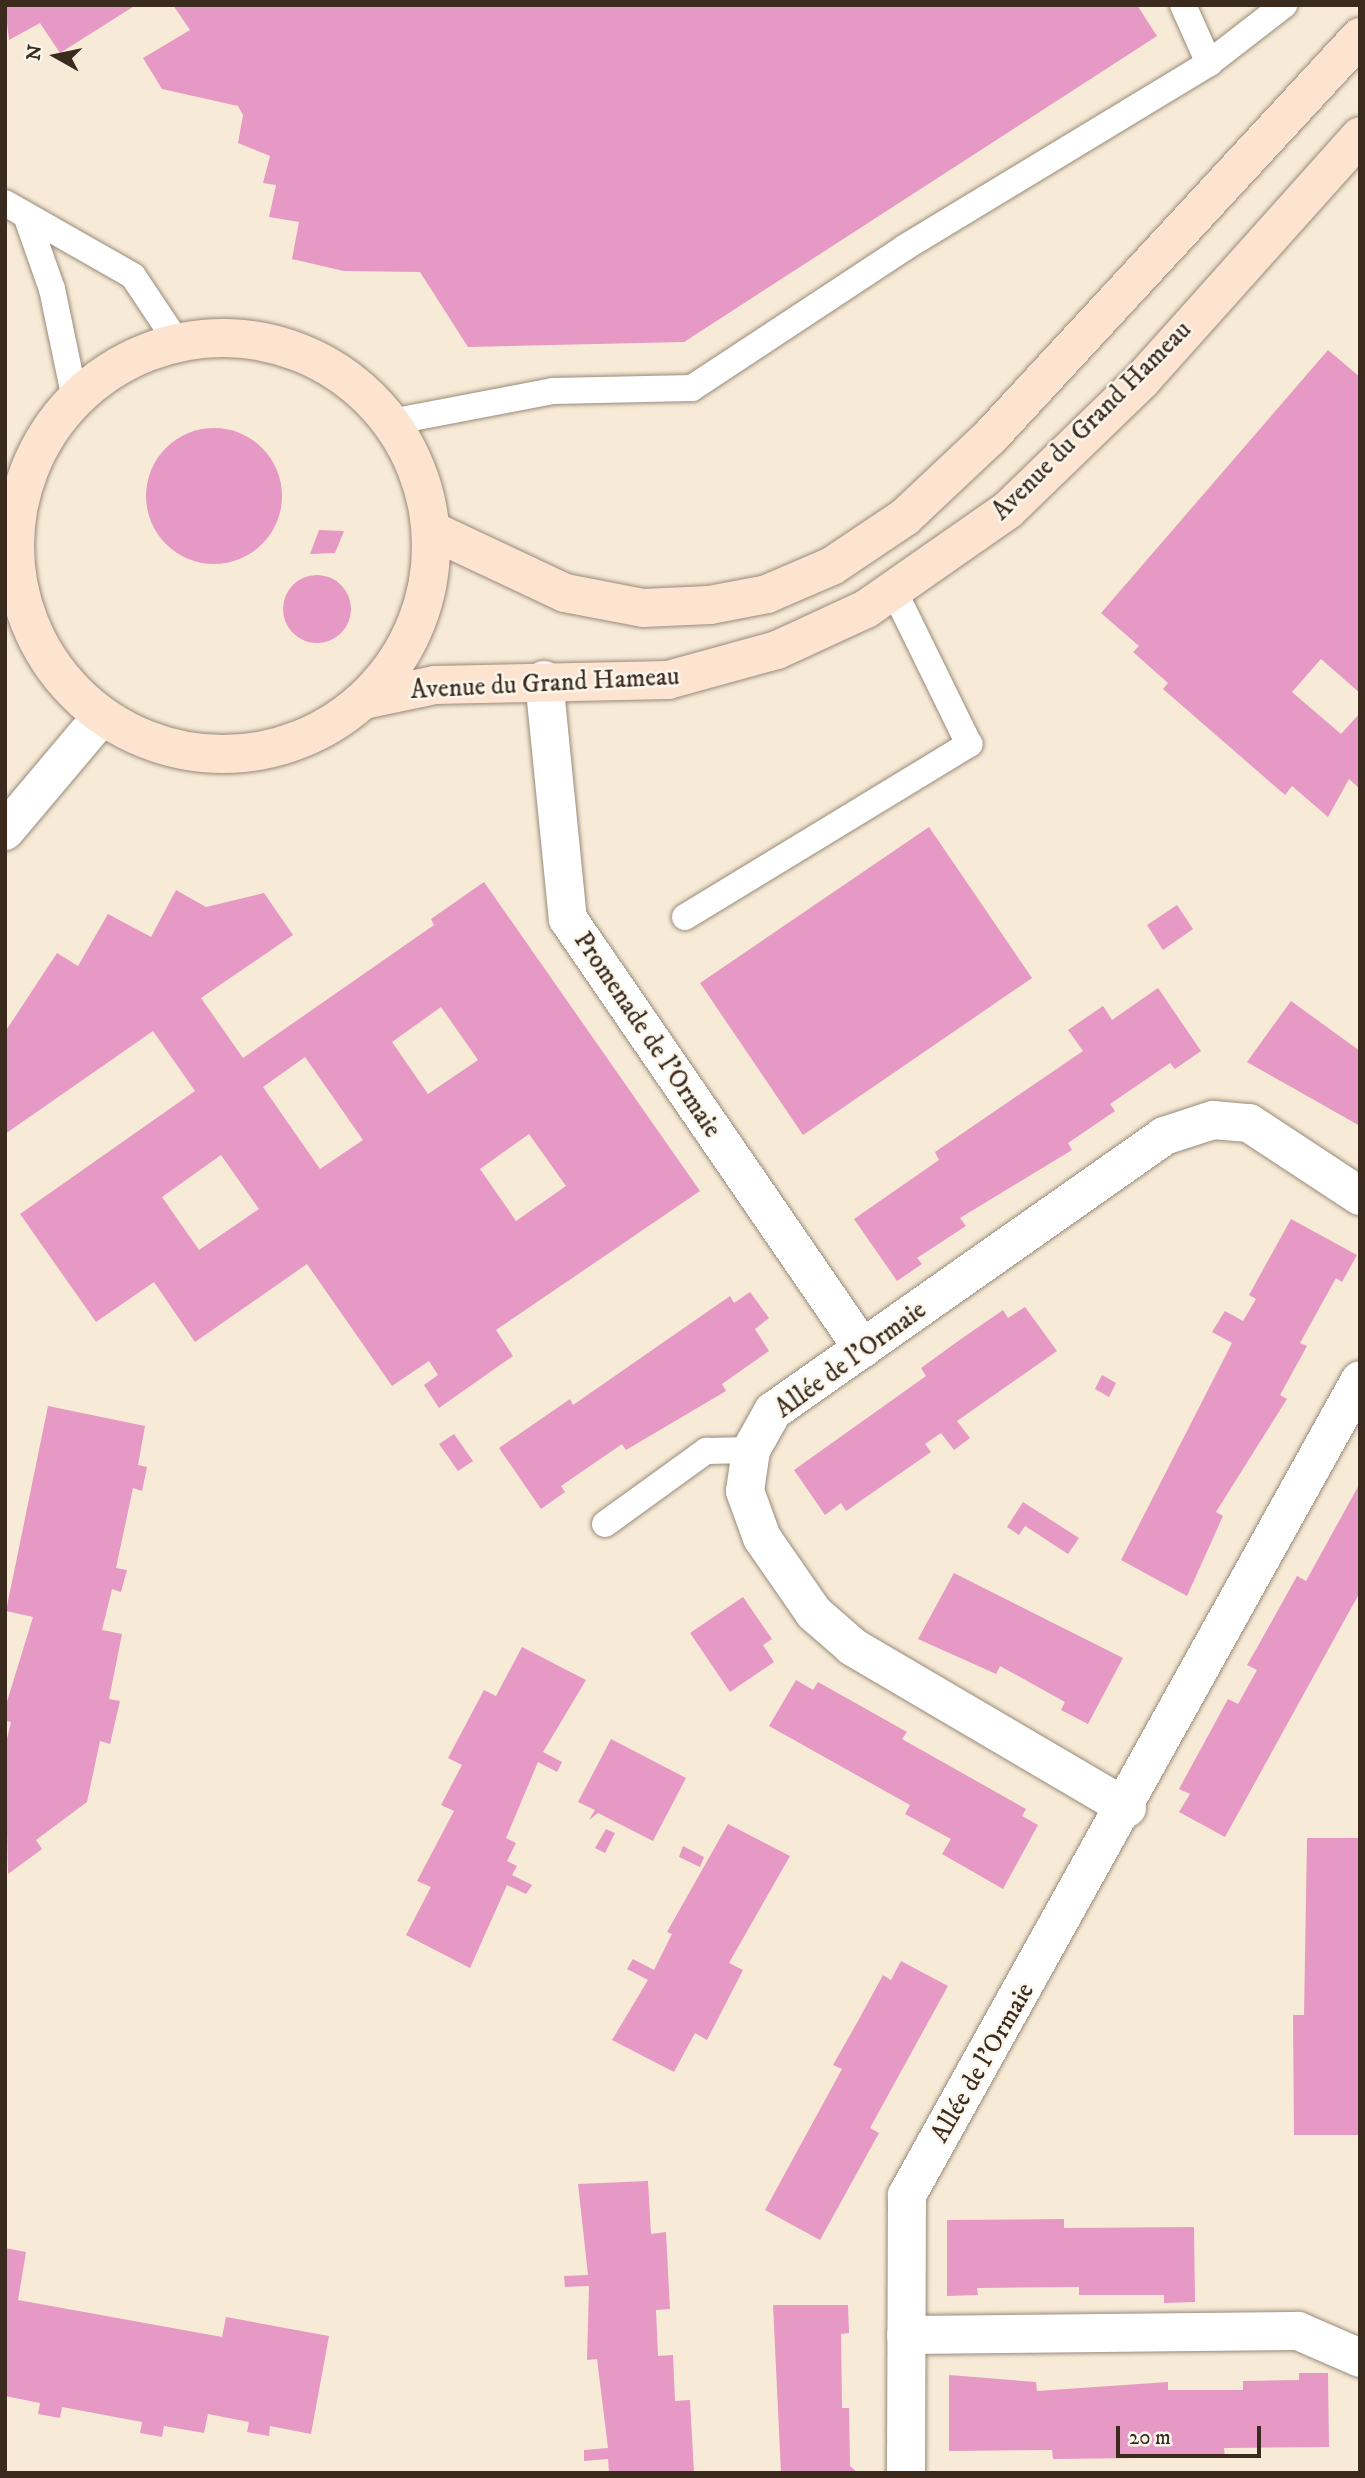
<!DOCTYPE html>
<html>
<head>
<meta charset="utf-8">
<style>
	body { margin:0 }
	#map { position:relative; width:1365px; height:2478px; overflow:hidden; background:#f7ebd7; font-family:"IM FELL DW Pica",serif }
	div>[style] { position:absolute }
	.building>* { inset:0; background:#e699c4 }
	.round { border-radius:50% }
	.roads { filter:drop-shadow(0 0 2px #998a7a) drop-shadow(0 0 2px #998a7a) }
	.service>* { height:26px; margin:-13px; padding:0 13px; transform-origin:13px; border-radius:13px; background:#fff }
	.pedestrian>* { height:38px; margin:-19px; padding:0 19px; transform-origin:19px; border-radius:19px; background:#fff }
	.minor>* { height:38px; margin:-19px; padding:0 19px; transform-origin:19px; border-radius:19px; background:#fff }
	.tertiary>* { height:38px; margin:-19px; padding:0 19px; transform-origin:19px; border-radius:19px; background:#fff }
	.secondary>* { height:38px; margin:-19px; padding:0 19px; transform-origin:19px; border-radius:19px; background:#fde4d1 }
	.secondary>.ring { margin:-19px; padding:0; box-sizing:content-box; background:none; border:38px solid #fde4d1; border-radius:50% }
	span { translate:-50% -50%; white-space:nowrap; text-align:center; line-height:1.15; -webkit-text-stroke:5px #fbf7ec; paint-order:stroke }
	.street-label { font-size:26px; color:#3b2a1e }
	.frame { position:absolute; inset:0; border:7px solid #3b2a1e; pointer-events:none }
	.north { position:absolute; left:21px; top:21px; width:70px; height:70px; -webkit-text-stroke:5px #fbf7ec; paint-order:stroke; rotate:279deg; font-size:19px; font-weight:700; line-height:28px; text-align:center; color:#3b2a1e }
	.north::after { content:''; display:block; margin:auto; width:24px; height:32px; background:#3b2a1e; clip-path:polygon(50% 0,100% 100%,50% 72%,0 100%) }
	.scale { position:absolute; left:1116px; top:2426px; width:145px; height:32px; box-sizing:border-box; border:4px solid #3b2a1e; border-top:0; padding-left:9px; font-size:21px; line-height:24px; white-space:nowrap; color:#3b2a1e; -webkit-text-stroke:5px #fbf7ec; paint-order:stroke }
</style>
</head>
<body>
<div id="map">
	<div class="building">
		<i style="clip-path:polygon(5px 5px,136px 5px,60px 53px,40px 23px,9px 40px)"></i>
		<i style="clip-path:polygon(173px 5px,1137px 5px,1157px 36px,684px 342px,468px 347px,420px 272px,344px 271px,292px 259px,299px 222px,269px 217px,276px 185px,263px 183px,270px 156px,238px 143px,243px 115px,238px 106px,162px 89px,143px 58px,190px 30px)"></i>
		<i style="clip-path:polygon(1328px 350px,1360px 377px,1360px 693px,1321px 659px,1292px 692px,1341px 734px,1360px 713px,1360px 789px,1349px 779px,1328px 817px,1292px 786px,1285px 795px,1163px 689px,1168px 683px,1133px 652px,1139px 646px,1101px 613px)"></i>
		<i class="round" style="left:146px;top:428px;width:136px;height:136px"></i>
		<i style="clip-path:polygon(319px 530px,344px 531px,335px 553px,310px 554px)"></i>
		<i class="round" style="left:283px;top:575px;width:68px;height:68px"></i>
		<i style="clip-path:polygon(929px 827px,1032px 978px,803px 1135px,700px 983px)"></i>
		<i style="clip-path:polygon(evenodd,484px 882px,700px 1191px,496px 1330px,513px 1356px,439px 1408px,424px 1385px,438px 1375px,429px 1361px,392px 1386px,307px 1264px,195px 1342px,154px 1282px,96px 1322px,20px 1214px,195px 1091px,153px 1031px,5px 1134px,5px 1032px,57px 953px,78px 966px,108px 914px,151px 937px,176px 890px,206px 907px,264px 893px,293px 935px,201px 998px,243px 1058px,434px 925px,431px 919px,484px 882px,441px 1007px,478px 1060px,428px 1094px,392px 1042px,441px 1007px,484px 882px,305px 1057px,363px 1140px,320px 1169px,263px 1087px,305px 1057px,484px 882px,529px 1134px,566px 1186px,516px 1221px,480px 1169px,529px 1134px,484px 882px,221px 1155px,259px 1209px,199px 1250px,162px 1197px,221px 1155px)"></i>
		<i style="clip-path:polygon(1177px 905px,1193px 929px,1163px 950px,1147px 925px)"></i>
		<i style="clip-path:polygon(1158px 988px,1201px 1051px,1175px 1069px,1170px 1063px,1110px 1104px,1115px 1111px,1068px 1143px,1072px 1150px,960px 1218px,966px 1226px,917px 1258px,922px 1264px,897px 1281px,854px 1219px,939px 1160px,935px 1152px,1083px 1051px,1068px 1030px,1103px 1006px,1112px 1020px)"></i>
		<i style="clip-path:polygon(1291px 1001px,1360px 1051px,1360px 1126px,1247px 1062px)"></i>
		<i style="clip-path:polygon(1291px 1219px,1357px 1255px,1342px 1282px,1336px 1278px,1300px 1343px,1307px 1346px,1280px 1395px,1287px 1399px,1216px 1512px,1223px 1516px,1187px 1596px,1121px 1560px,1232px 1343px,1212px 1332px,1225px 1311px,1243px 1321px,1256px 1299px,1249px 1295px)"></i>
		<i style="clip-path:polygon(750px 1292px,769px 1318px,755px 1329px,769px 1351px,722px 1384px,726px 1391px,626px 1450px,622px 1444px,561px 1486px,565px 1492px,541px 1509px,499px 1448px,570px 1399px,573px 1405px,730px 1296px,734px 1303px)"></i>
		<i style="clip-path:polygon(1025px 1307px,1057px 1351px,957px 1421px,970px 1438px,954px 1450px,941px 1433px,925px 1444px,931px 1452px,846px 1511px,841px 1503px,825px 1515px,794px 1470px,926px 1376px,921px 1368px,961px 1339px,1003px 1310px,1008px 1318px)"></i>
		<i style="clip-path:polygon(1102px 1375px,1116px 1383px,1109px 1397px,1095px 1389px)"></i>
		<i style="clip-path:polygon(48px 1406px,145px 1426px,138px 1465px,147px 1467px,142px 1491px,133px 1488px,116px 1568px,127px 1570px,121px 1592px,112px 1589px,102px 1630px,122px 1634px,109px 1699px,120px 1701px,110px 1744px,100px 1741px,87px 1802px,36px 1840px,42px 1849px,8px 1874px,5px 1747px,11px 1722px,5px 1721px,5px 1708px,33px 1617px,6px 1611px)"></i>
		<i style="clip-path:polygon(454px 1434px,473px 1461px,458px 1471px,439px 1444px)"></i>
		<i style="clip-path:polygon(1360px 1483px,1360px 1592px,1225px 1837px,1179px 1812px,1190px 1794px,1179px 1789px,1228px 1699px,1238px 1704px,1257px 1670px,1247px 1665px,1258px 1646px,1297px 1576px,1306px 1581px)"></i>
		<i style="clip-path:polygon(1023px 1502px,1079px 1538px,1068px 1554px,1025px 1526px,1019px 1535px,1007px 1527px)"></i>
		<i style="clip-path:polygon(954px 1573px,1123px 1658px,1088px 1724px,1061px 1710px,1065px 1702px,1000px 1666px,996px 1674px,918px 1639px)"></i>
		<i style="clip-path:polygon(743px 1597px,772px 1639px,763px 1645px,774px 1662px,730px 1692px,690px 1633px)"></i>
		<i style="clip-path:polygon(522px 1647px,586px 1680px,543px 1752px,562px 1762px,557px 1772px,538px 1762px,506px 1838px,516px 1843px,507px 1861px,517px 1866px,512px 1875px,532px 1885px,526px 1894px,507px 1885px,470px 1968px,406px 1935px,431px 1887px,417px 1881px,454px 1811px,441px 1805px,462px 1765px,448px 1758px,484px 1690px,496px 1696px)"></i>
		<i style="clip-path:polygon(796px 1680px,813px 1690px,818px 1682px,907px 1732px,902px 1739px,1026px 1809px,1022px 1816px,1038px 1825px,1003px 1889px,942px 1854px,951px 1839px,905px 1814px,910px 1805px,769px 1726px)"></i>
		<i style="clip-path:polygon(611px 1739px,686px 1778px,653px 1841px,598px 1813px,589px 1820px,595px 1810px,578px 1802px)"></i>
		<i style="clip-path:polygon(728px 1824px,790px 1856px,729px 1963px,743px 1970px,707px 2040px,695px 2033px,674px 2072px,612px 2040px,648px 1980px,627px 1969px,633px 1959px,654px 1970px,672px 1934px,667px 1932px)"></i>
		<i style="clip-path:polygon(606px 1829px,615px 1833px,605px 1853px,595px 1848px)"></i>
		<i style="clip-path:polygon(1307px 1838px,1360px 1838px,1360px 2135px,1294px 2135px,1293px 2015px,1304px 2015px)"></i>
		<i style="clip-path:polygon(683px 1846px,704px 1857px,700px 1867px,679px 1857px)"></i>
		<i style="clip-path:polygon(901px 1961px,948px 1986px,870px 2128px,879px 2133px,820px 2240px,765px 2210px,842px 2069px,833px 2065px,858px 2021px,883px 1975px,891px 1980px)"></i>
		<i style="clip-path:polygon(648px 2181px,651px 2234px,666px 2232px,670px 2309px,656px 2310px,658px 2356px,673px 2355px,675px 2401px,690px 2400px,694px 2473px,609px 2473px,608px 2459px,584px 2461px,584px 2450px,608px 2448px,597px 2359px,587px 2360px,589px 2286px,565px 2287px,564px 2276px,588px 2275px,578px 2184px)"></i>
		<i style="clip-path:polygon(1064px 2219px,1064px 2228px,1194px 2227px,1195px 2302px,1164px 2303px,1164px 2295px,1079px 2295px,1079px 2287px,977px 2288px,978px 2295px,947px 2296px,947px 2220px)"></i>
		<i style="clip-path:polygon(5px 2248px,26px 2252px,18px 2300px,222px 2337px,226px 2317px,329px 2336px,311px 2434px,270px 2426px,269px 2436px,247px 2432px,249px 2422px,208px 2414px,204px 2433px,164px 2426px,162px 2437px,140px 2433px,142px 2422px,62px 2407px,60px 2418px,38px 2414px,40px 2403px,5px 2396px)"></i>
		<i style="clip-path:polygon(773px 2305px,848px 2305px,849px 2333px,841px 2334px,842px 2408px,849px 2408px,850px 2466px,858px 2473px,781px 2473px)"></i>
		<i style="clip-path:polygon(1299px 2373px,1328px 2373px,1329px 2447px,1224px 2448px,1225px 2457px,1053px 2459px,1052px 2450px,949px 2451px,949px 2375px,1036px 2382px,1037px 2391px,1168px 2382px,1168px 2390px,1243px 2390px,1243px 2381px,1299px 2380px)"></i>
	</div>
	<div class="roads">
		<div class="service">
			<i style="left:1183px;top:5px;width:64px;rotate:65.9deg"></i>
			<i style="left:5px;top:203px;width:147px;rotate:29.7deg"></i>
			<i style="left:133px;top:276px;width:79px;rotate:56.3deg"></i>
			<i style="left:28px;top:221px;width:72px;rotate:70.6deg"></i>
			<i style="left:52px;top:289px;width:112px;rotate:78.2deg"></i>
			<i style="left:391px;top:422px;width:165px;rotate:-10.8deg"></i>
			<i style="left:553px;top:391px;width:139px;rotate:-1.2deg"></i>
			<i style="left:692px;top:388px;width:254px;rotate:-33.4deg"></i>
			<i style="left:904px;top:248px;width:357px;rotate:-31.2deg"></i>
			<i style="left:1209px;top:63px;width:95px;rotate:-37.7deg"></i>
			<i style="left:685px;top:917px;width:333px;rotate:-31.3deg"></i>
			<i style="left:969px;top:744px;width:170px;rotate:-116.1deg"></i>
			<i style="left:605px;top:1524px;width:125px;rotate:-35.9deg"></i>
			<i style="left:706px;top:1451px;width:45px;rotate:-1.3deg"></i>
		</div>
		<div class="pedestrian">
			<i style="left:544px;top:680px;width:240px;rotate:84.3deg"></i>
			<i style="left:568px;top:919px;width:521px;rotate:55.55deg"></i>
		</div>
		<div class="minor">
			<i style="left:1127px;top:1808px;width:318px;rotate:-149.6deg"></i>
			<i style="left:853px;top:1647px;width:52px;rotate:-138.9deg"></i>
			<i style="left:814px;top:1613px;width:91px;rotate:-124.7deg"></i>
			<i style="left:762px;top:1538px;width:50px;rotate:-109.9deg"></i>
			<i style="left:745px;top:1491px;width:41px;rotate:-81.7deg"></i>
			<i style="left:751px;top:1450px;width:45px;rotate:-60.6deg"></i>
			<i style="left:773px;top:1411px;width:478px;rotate:-35.1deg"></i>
			<i style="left:1164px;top:1136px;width:52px;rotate:-18.1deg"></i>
			<i style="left:1213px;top:1120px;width:36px;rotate:5deg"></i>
			<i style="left:1249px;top:1123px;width:133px;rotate:33.3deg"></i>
			<i style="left:906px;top:2335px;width:392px;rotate:-0.6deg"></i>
			<i style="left:1298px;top:2331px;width:68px;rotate:23.5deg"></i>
			<i style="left:906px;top:2473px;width:278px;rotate:-89.8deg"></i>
			<i style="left:907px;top:2195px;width:932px;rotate:-60.93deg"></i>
		</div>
		<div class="tertiary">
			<i style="left:5px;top:831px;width:149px;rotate:-49.9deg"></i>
		</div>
		<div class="secondary">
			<i class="ring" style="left:15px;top:338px;width:378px;height:378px"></i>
			<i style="left:431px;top:530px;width:148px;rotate:25.2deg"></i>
			<i style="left:565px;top:593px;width:79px;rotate:10.9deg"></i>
			<i style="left:643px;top:608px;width:67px;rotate:-2.6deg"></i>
			<i style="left:710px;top:605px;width:58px;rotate:-10.9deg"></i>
			<i style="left:767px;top:594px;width:71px;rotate:-23.3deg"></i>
			<i style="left:832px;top:566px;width:88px;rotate:-33.9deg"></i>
			<i style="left:905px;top:517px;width:117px;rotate:-43.3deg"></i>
			<i style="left:990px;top:437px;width:545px;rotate:-47.23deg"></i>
			<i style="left:364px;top:700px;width:73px;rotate:-11.9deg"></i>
			<i style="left:435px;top:685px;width:233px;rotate:-1.2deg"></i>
			<i style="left:668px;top:680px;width:113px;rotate:-15.4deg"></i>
			<i style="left:777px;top:650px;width:98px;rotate:-24.7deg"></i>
			<i style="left:866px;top:609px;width:173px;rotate:-34.9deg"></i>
			<i style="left:1008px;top:510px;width:187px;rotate:-44.1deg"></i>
			<i style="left:1142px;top:380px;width:327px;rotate:-48.2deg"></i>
		</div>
	</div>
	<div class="street-label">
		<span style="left:1092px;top:421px;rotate:-45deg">Avenue du Grand Hameau</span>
		<span style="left:545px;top:684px;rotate:-3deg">Avenue du Grand Hameau</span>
		<span style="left:647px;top:1035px;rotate:56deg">Promenade de l'Ormaie</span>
		<span style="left:851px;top:1360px;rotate:-36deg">Allée de l'Ormaie</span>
		<span style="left:983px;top:2063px;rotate:-60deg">Allée de l'Ormaie</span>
	</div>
	<div class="frame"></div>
	<div class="north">N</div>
	<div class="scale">20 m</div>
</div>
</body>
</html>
